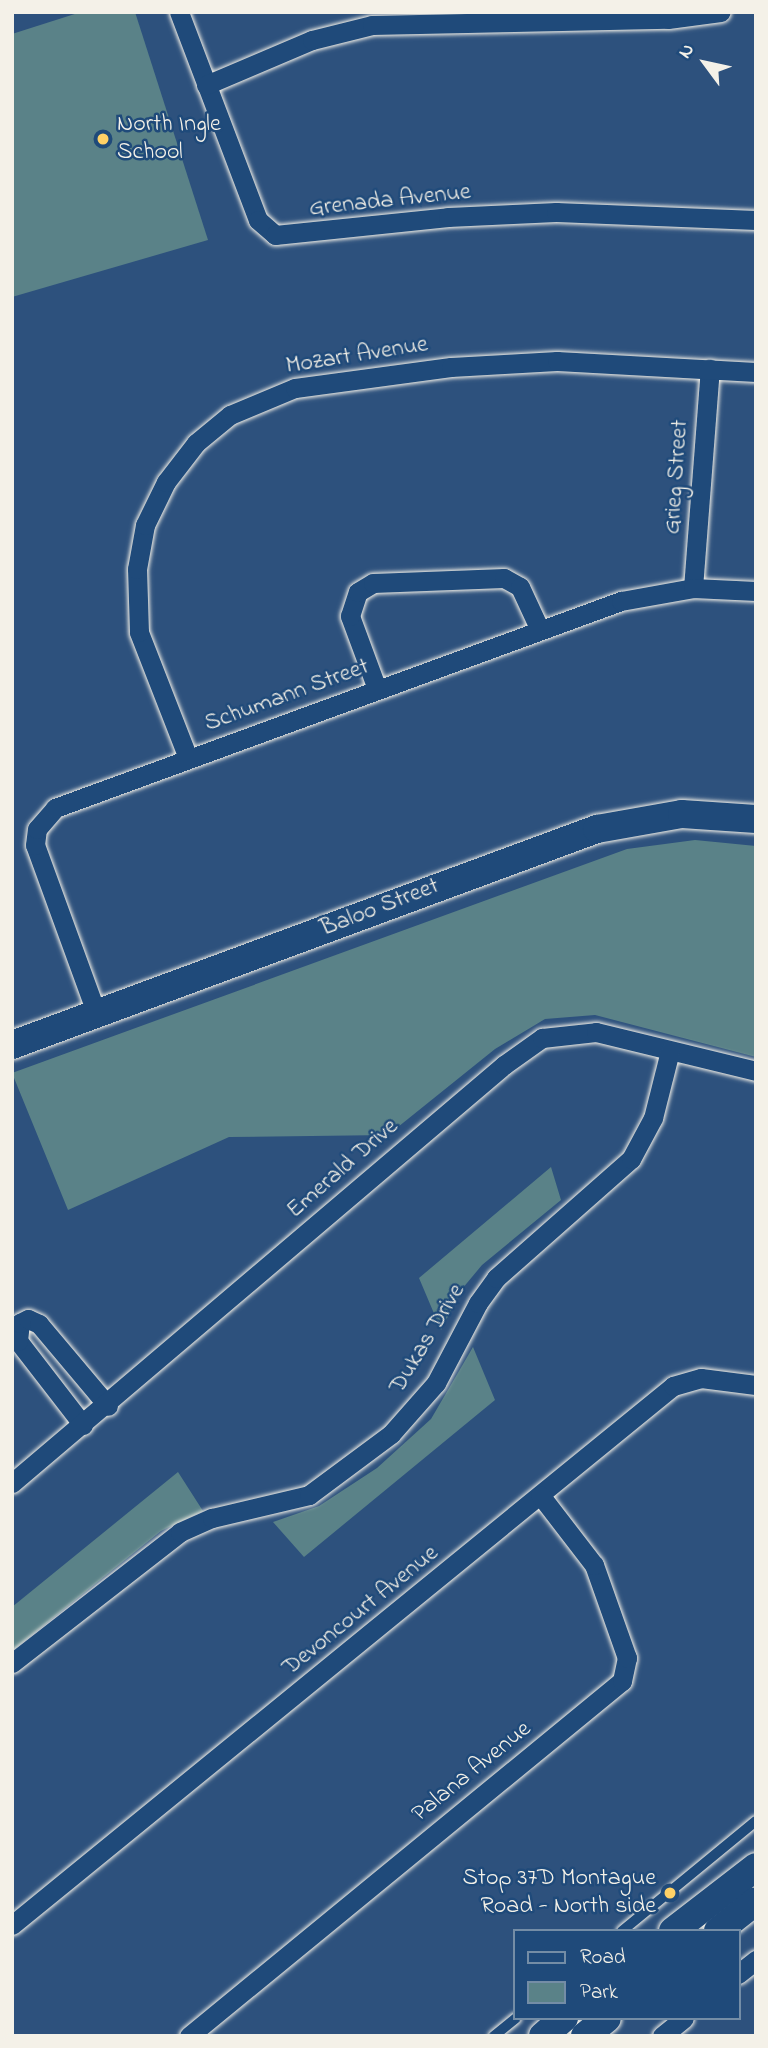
<!DOCTYPE html>
<html>
<head>
<meta charset="utf-8">
<style>
	body { margin:0 }
	#map { position:relative; width:768px; height:2048px; overflow:hidden; background:#2d517d; font-family:"Indie Flower",sans-serif }
	div>[style] { position:absolute }
	.green>* { inset:0; background:#5a8288 }
	.roads { filter:drop-shadow(0 0 2px #f4f1e8) drop-shadow(0 0 2px #f4f1e8) }
	.lane>* { height:10px; margin:-5px; padding:0 5px; transform-origin:5px; border-radius:5px; background:#1f4a7a }
	.street>* { height:19px; margin:-9.5px; padding:0 9.5px; transform-origin:9.5px; border-radius:9.5px; background:#1f4a7a }
	.secondary>* { height:28px; margin:-14px; padding:0 14px; transform-origin:14px; border-radius:14px; background:#1f4a7a }
	.dots>* { width:19px; height:19px; translate:-50% -50%; box-sizing:border-box; border:4px solid #1f4a7a; border-radius:50% }
	span { translate:-50% -50%; white-space:nowrap; text-align:center; line-height:1.15; -webkit-text-stroke:5px #1f4a7a; paint-order:stroke }
	.poi-label { font-size:24px; color:#f4f1e8 }
	.left { translate:0 -50%; text-align:left }
	.right { translate:-100% -50%; text-align:right }
	.street-label { font-size:24px; color:#f4f1e8 }
	.frame { position:absolute; inset:0; border:14px solid #f4f1e8; pointer-events:none }
	.legend { position:absolute; left:513px; top:1929px; width:228px; height:91px; box-sizing:border-box; background:#1f4a7a; border:2px solid #748da6; margin:0; padding:9px 12px; list-style:none; font-size:21px; color:#f4f1e8 }
	.legend li { display:flex; align-items:center; gap:14px; height:35px }
	.legend b { width:35px; border:2px solid #748da6 }
	.north { position:absolute; left:670px; top:28px; width:70px; height:70px; -webkit-text-stroke:5px #1f4a7a; paint-order:stroke; rotate:303deg; font-size:19px; font-weight:700; line-height:28px; text-align:center; color:#f4f1e8 }
	.north::after { content:''; display:block; margin:auto; width:24px; height:32px; background:#f4f1e8; clip-path:polygon(50% 0,100% 100%,50% 72%,0 100%) }
</style>
</head>
<body>
<div id="map">
	<div class="green">
		<i style="clip-path:polygon(81px 12px,135px 12px,208px 240px,12px 297px,12px 34px)"></i>
		<i style="clip-path:polygon(695px 840px,756px 846px,756px 1057px,595px 1015px,545px 1019px,495px 1049px,388px 1135px,229px 1137px,68px 1210px,12px 1073px,627px 849px)"></i>
		<i style="clip-path:polygon(551px 1167px,561px 1200px,482px 1265px,462px 1289px,441px 1330px,419px 1278px)"></i>
		<i style="clip-path:polygon(473px 1347px,495px 1400px,304px 1557px,273px 1522px,319px 1506px,377px 1468px,431px 1419px)"></i>
		<i style="clip-path:polygon(178px 1472px,203px 1511px,161px 1531px,12px 1651px,12px 1607px)"></i>
	</div>
	<div class="roads">
		<div class="lane">
			<i style="left:622px;top:1931px;width:173px;rotate:-39.4deg"></i>
			<i style="left:494px;top:2036px;width:28px;rotate:-39deg"></i>
		</div>
		<div class="street">
			<i style="left:179px;top:12px;width:222px;rotate:69.2deg"></i>
			<i style="left:258px;top:220px;width:23px;rotate:41deg"></i>
			<i style="left:275px;top:235px;width:174px;rotate:-5.9deg"></i>
			<i style="left:448px;top:217px;width:108px;rotate:-2.7deg"></i>
			<i style="left:556px;top:212px;width:200px;rotate:2.3deg"></i>
			<i style="left:206px;top:85px;width:115px;rotate:-23deg"></i>
			<i style="left:312px;top:40px;width:62px;rotate:-14deg"></i>
			<i style="left:372px;top:25px;width:296px;rotate:-1.2deg"></i>
			<i style="left:668px;top:19px;width:53px;rotate:-7.5deg"></i>
			<i style="left:693px;top:588px;width:220px;rotate:-85.6deg"></i>
			<i style="left:377px;top:689px;width:78px;rotate:-110.3deg"></i>
			<i style="left:350px;top:616px;width:25px;rotate:-72deg"></i>
			<i style="left:358px;top:592px;width:17px;rotate:-31deg"></i>
			<i style="left:373px;top:583px;width:131px;rotate:-2.2deg"></i>
			<i style="left:504px;top:578px;width:18px;rotate:29deg"></i>
			<i style="left:520px;top:587px;width:47px;rotate:65.1deg"></i>
			<i style="left:188px;top:758px;width:135px;rotate:-111.3deg"></i>
			<i style="left:139px;top:632px;width:63px;rotate:-91.8deg"></i>
			<i style="left:137px;top:569px;width:45px;rotate:-79.7deg"></i>
			<i style="left:145px;top:525px;width:48px;rotate:-64deg"></i>
			<i style="left:166px;top:482px;width:49px;rotate:-52.4deg"></i>
			<i style="left:196px;top:443px;width:44px;rotate:-39.5deg"></i>
			<i style="left:230px;top:415px;width:70px;rotate:-22.6deg"></i>
			<i style="left:295px;top:388px;width:157px;rotate:-7.7deg"></i>
			<i style="left:451px;top:367px;width:106px;rotate:-3.2deg"></i>
			<i style="left:557px;top:361px;width:199px;rotate:3.2deg"></i>
			<i style="left:97px;top:1015px;width:181px;rotate:-110deg"></i>
			<i style="left:35px;top:845px;width:16px;rotate:-83deg"></i>
			<i style="left:37px;top:829px;width:28px;rotate:-49deg"></i>
			<i style="left:55px;top:808px;width:603px;rotate:-20.09deg"></i>
			<i style="left:621px;top:601px;width:73px;rotate:-10.2deg"></i>
			<i style="left:693px;top:588px;width:63px;rotate:2.7deg"></i>
			<i style="left:83px;top:1425px;width:106px;rotate:-127.7deg"></i>
			<i style="left:18px;top:1341px;width:18px;rotate:-84deg"></i>
			<i style="left:20px;top:1323px;width:9px;rotate:-27deg"></i>
			<i style="left:28px;top:1319px;width:12px;rotate:24deg"></i>
			<i style="left:39px;top:1324px;width:107px;rotate:49.9deg"></i>
			<i style="left:12px;top:1483px;width:646px;rotate:-40.35deg"></i>
			<i style="left:504px;top:1065px;width:47px;rotate:-35.4deg"></i>
			<i style="left:542px;top:1038px;width:54px;rotate:-6.3deg"></i>
			<i style="left:596px;top:1032px;width:165px;rotate:13.7deg"></i>
			<i style="left:12px;top:1663px;width:213px;rotate:-37.9deg"></i>
			<i style="left:180px;top:1532px;width:35px;rotate:-24deg"></i>
			<i style="left:212px;top:1518px;width:100px;rotate:-13.3deg"></i>
			<i style="left:309px;top:1495px;width:102px;rotate:-36.6deg"></i>
			<i style="left:391px;top:1434px;width:68px;rotate:-48.6deg"></i>
			<i style="left:436px;top:1383px;width:90px;rotate:-62.3deg"></i>
			<i style="left:478px;top:1303px;width:31px;rotate:-54deg"></i>
			<i style="left:496px;top:1278px;width:180px;rotate:-41.4deg"></i>
			<i style="left:631px;top:1159px;width:47px;rotate:-61.8deg"></i>
			<i style="left:653px;top:1118px;width:69px;rotate:-75.8deg"></i>
			<i style="left:12px;top:1925px;width:853px;rotate:-39.19deg"></i>
			<i style="left:673px;top:1386px;width:29px;rotate:-16deg"></i>
			<i style="left:701px;top:1378px;width:55px;rotate:7.3deg"></i>
			<i style="left:738px;top:1974px;width:23px;rotate:-38deg"></i>
			<i style="left:189px;top:2036px;width:560px;rotate:-39.35deg"></i>
			<i style="left:622px;top:1681px;width:24px;rotate:-78deg"></i>
			<i style="left:627px;top:1658px;width:99px;rotate:-109.5deg"></i>
			<i style="left:594px;top:1565px;width:88px;rotate:-127.6deg"></i>
			<i style="left:662px;top:2036px;width:28px;rotate:-39deg"></i>
		</div>
		<div class="secondary">
			<i style="left:12px;top:1045px;width:624px;rotate:-20.27deg"></i>
			<i style="left:597px;top:829px;width:86px;rotate:-10deg"></i>
			<i style="left:682px;top:814px;width:74px;rotate:3.9deg"></i>
			<i style="left:673px;top:1931px;width:105px;rotate:-37.6deg"></i>
			<i style="left:718px;top:1931px;width:48px;rotate:-38.3deg"></i>
			<i style="left:543px;top:2036px;width:28px;rotate:-41deg"></i>
			<i style="left:585px;top:2036px;width:28px;rotate:-39deg"></i>
		</div>
	</div>
	<div class="dots">
		<i style="left:103px;top:139px;background:#ffd166"></i>
		<i style="left:670px;top:1893px;background:#ffd166"></i>
	</div>
	<div class="poi-label">
		<span class="left" style="left:117px;top:139px">North Ingle<br>School</span>
		<span class="right" style="left:656px;top:1893px">Stop 37D Montague<br>Road - North side</span>
	</div>
	<div class="street-label">
		<span style="left:390px;top:201px;rotate:-6deg">Grenada Avenue</span>
		<span style="left:357px;top:356px;rotate:-9deg">Mozart Avenue</span>
		<span style="left:677px;top:477px;rotate:-86deg">Grieg Street</span>
		<span style="left:287px;top:696px;rotate:-20deg">Schumann Street</span>
		<span style="left:380px;top:908px;rotate:-21deg">Baloo Street</span>
		<span style="left:343px;top:1169px;rotate:-41deg">Emerald Drive</span>
		<span style="left:428px;top:1339px;rotate:-59deg">Dukas Drive</span>
		<span style="left:361px;top:1611px;rotate:-39deg">Devoncourt Avenue</span>
		<span style="left:472px;top:1772px;rotate:-39deg">Palana Avenue</span>
	</div>
	<div class="frame"></div>
	<ul class="legend">
	<li><b style="height:9px;background:#1f4a7a"></b>Road</li>
	<li><b style="height:19px;background:#5a8288"></b>Park</li>
	</ul>
	<div class="north">N</div>
</div>
</body>
</html>
